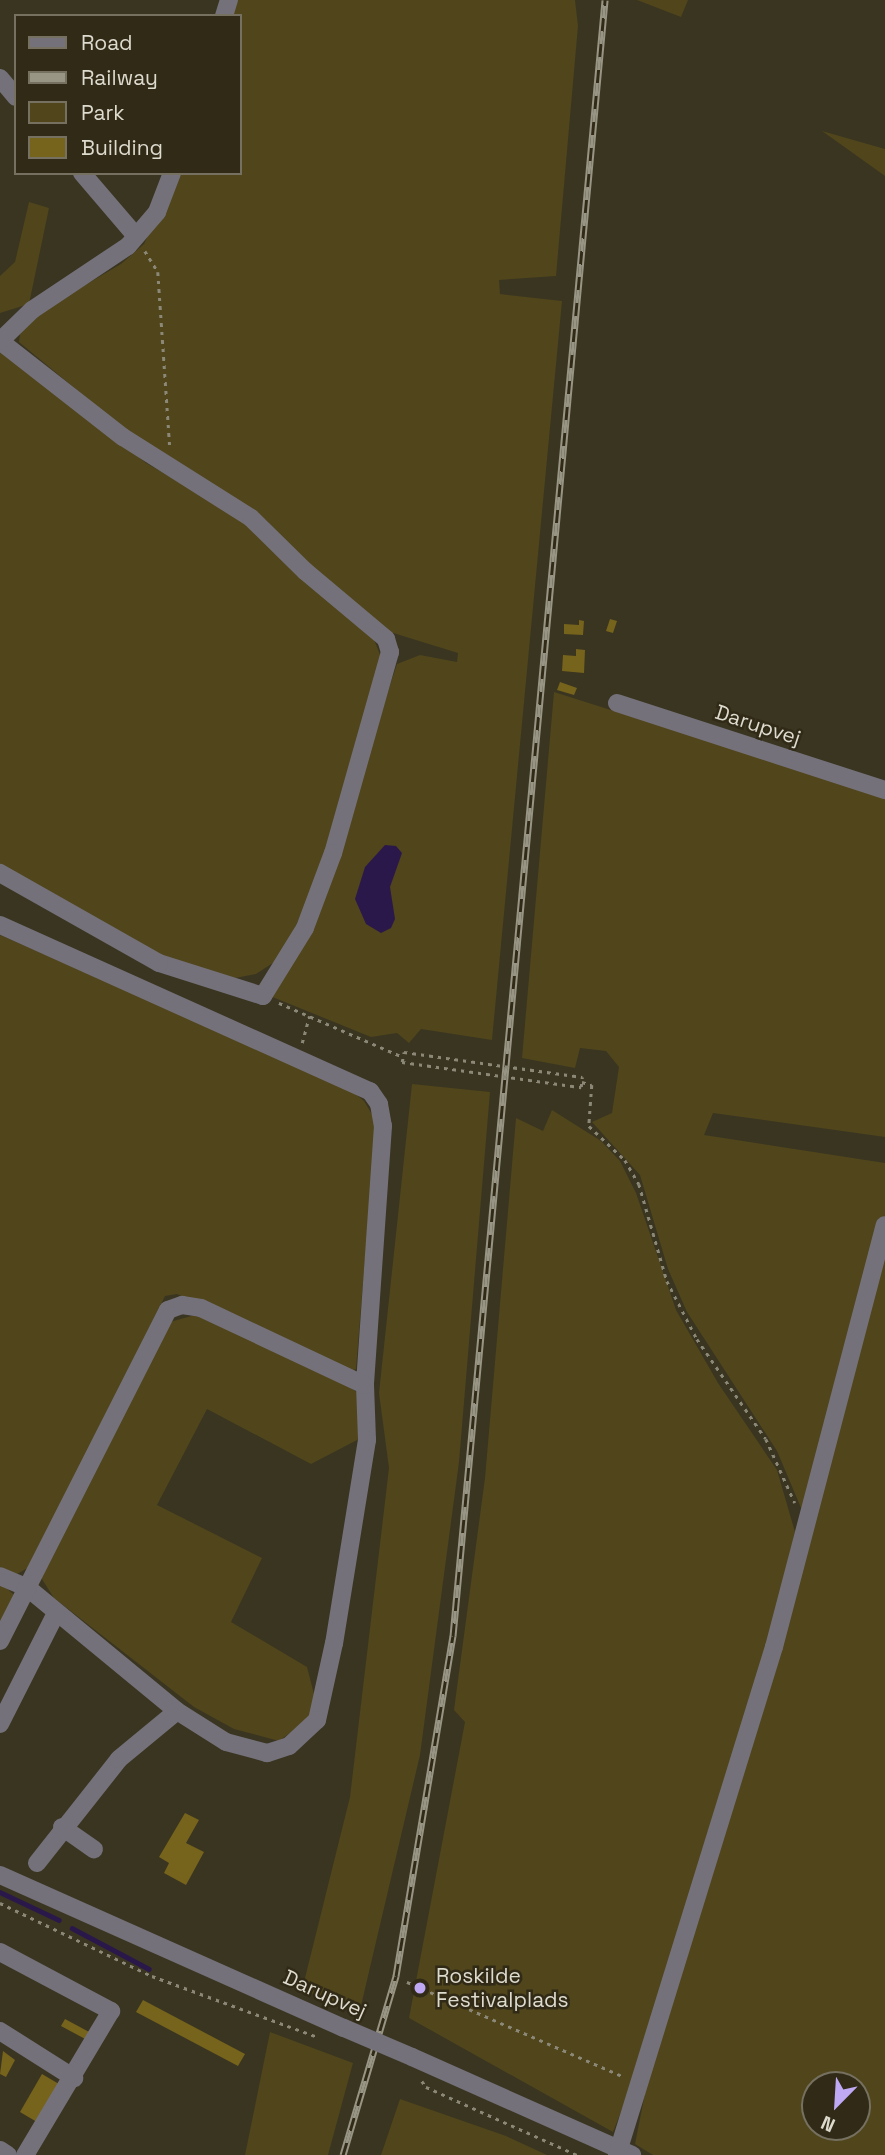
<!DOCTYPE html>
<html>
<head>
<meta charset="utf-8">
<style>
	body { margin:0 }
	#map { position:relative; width:885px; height:2155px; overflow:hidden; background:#3a3521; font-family:"Space Grotesk",sans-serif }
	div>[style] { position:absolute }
	.green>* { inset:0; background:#50451b }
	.water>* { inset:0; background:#2b184b }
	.stream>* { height:4.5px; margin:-2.25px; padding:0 2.25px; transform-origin:2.25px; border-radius:2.25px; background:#2b184b }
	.building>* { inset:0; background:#76631c }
	.path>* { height:2.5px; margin-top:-1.25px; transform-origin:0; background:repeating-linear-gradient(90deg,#8c8878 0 3.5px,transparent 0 8.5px) }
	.minor>* { height:18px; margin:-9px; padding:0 9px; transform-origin:9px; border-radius:9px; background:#74717b }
	.rail>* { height:7px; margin-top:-3.5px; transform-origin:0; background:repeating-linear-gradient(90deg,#302a17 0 13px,#989585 0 26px); box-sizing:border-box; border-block:2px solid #989585 }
	.path-bridge>* { height:2.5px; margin-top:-1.25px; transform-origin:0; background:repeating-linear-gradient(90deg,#8c8878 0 3.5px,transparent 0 8.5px) }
	.minor-bridge>* { height:18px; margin:-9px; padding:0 9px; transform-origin:9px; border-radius:9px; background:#74717b }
	.dots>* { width:19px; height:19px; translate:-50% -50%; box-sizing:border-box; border:4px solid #302a17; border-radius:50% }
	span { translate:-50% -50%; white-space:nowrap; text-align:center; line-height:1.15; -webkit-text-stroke:5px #302a17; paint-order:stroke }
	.street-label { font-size:21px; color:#dddace }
	.poi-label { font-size:21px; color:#dddace }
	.left { translate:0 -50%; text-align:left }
	.legend { position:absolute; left:14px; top:14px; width:228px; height:161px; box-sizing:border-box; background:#302a17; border:2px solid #757060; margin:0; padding:9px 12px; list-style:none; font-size:21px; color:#dddace }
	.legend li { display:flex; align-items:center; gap:14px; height:35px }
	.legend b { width:35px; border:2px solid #757060 }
	.north { position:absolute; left:801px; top:2071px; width:70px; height:70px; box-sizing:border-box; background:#302a17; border:2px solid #757060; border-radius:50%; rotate:204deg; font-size:19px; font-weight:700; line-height:28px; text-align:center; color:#dddace }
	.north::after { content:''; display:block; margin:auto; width:24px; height:32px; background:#bfa9f4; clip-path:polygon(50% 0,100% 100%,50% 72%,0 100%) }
</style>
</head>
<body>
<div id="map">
	<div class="green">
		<i style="clip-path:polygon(235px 0,575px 0,578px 26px,556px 276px,499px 280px,500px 294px,562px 301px,492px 1040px,421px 1029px,409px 1043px,397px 1033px,371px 1037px,270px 996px,308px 934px,397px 664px,420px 655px,457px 662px,458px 653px,390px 632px,332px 589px,266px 520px,142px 444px,19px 342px,20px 334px,46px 308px,121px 264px,144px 244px,177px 173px,240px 173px,240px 16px,230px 16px)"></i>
		<i style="clip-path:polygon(637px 0,688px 0,681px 17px)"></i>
		<i style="clip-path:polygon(822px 131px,885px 149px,885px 176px)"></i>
		<i style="clip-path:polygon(29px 202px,49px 208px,29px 304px,0 313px,0 276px,15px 262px)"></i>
		<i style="clip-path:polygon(0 348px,146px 463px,241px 518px,373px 637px,381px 657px,322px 867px,282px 957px,256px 974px,225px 980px,160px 956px,0 867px)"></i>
		<i style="clip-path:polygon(554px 692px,885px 797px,885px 1137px,713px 1113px,704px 1135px,885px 1163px,885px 1215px,804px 1515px,777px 1451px,687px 1312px,668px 1269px,640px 1175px,592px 1122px,612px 1113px,619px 1067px,606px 1051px,580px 1048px,575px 1068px,522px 1058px)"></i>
		<i style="clip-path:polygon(0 935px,347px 1087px,364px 1101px,376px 1121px,356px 1369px,349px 1372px,177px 1294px,165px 1296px,33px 1565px,17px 1574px,0 1569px)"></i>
		<i style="clip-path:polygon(412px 1084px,490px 1092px,459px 1462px,420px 1755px,360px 2010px,302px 1990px,350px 1797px,389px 1468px,379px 1393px)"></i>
		<i style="clip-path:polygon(552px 1110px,601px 1141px,620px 1161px,636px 1193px,676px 1310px,718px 1383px,777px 1470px,795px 1532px,758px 1683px,637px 2071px,613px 2132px,409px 2018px,465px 1722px,454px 1710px,485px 1478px,516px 1118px,543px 1131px)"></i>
		<i style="clip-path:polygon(evenodd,885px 1242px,885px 2155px,653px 2155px,635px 2144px,652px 2058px,885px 1242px,815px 2085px,857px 2085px,857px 2127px,815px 2127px,815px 2085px)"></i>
		<i style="clip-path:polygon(195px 1315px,333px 1377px,360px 1394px,359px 1439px,311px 1464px,207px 1409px,157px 1505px,262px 1558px,231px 1622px,307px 1667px,314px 1694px,309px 1719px,279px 1741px,234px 1729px,194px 1707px,54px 1598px,40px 1576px,170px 1322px)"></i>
		<i style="clip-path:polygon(0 1582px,14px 1595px,0 1626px)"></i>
		<i style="clip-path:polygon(270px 2032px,353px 2063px,328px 2155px,245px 2155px)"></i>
		<i style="clip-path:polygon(400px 2099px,506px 2136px,547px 2155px,381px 2155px)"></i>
	</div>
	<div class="water">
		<i style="clip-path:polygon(385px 845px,396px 846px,402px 853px,390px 887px,395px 919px,391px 928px,381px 933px,366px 924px,355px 899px,365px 867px)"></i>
	</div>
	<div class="stream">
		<i style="left:0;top:1892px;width:65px;rotate:25.4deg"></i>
		<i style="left:72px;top:1928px;width:87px;rotate:28deg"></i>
	</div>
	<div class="building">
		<i style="clip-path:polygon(610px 619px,617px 621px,613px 633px,606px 631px)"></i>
		<i style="clip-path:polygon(579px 620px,584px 621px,583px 635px,564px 634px,564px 624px,579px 625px)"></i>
		<i style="clip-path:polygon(576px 649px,585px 650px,584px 673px,562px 671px,563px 655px,576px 656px)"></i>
		<i style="clip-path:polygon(560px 682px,577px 688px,574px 695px,557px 690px)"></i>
		<i style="clip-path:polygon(185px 1813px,199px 1820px,186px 1843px,204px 1852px,186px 1885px,164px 1873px,169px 1863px,159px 1857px)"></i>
		<i style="clip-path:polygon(143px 2000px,245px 2054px,238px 2066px,136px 2012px)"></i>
		<i style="clip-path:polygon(65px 2019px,91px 2033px,87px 2040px,61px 2026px)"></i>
		<i style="clip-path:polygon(3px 2051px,15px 2060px,6px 2077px,0 2074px)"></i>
		<i style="clip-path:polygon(42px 2074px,64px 2087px,42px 2125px,20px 2112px)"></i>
	</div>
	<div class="path">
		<i style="left:145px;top:251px;width:25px;rotate:58deg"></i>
		<i style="left:158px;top:272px;width:174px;rotate:86.1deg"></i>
		<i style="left:279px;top:1003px;width:135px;rotate:23.5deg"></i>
		<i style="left:302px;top:1043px;width:28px;rotate:-75deg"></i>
		<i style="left:402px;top:1062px;width:10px;rotate:-79deg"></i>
		<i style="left:582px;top:1082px;width:10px;rotate:17deg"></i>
		<i style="left:592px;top:1085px;width:41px;rotate:94.2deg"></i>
		<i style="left:589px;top:1126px;width:50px;rotate:43.4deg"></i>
		<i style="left:625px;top:1160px;width:28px;rotate:60deg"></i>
		<i style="left:639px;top:1184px;width:101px;rotate:73.9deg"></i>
		<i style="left:667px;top:1281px;width:65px;rotate:62.7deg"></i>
		<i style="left:697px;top:1339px;width:121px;rotate:55.4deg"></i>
		<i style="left:766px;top:1439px;width:70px;rotate:65.6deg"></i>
		<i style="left:581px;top:1087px;width:10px;rotate:-84deg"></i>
		<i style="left:0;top:1903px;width:169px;rotate:25.7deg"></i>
		<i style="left:152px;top:1976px;width:177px;rotate:20.2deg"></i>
		<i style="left:407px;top:1982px;width:237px;rotate:23.6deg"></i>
		<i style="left:422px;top:2081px;width:7px;rotate:56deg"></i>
		<i style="left:426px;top:2087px;width:166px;rotate:24.2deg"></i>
	</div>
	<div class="minor">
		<i style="left:224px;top:16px;width:17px;rotate:-73deg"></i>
		<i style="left:0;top:78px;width:25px;rotate:50deg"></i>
		<i style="left:82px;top:173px;width:83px;rotate:49.4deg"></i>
		<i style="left:0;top:341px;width:156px;rotate:38deg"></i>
		<i style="left:123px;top:437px;width:151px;rotate:32.3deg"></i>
		<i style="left:251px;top:518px;width:76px;rotate:44.5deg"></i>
		<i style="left:305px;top:571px;width:106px;rotate:40deg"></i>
		<i style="left:386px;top:639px;width:14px;rotate:73deg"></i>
		<i style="left:390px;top:652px;width:209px;rotate:105.8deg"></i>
		<i style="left:333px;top:853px;width:80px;rotate:110.5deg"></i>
		<i style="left:305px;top:928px;width:80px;rotate:121.7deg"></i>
		<i style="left:263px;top:996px;width:109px;rotate:-162.4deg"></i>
		<i style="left:159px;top:963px;width:183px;rotate:-150.5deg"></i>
		<i style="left:0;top:341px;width:45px;rotate:-44.1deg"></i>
		<i style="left:32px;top:310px;width:115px;rotate:-33.7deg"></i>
		<i style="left:128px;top:246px;width:45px;rotate:-49.5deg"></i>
		<i style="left:157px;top:212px;width:42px;rotate:-69deg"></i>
		<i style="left:617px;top:703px;width:282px;rotate:18deg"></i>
		<i style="left:0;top:925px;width:406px;rotate:24.2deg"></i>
		<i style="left:370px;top:1091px;width:16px;rotate:55deg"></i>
		<i style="left:379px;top:1104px;width:22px;rotate:80deg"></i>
		<i style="left:383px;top:1126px;width:260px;rotate:94deg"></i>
		<i style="left:365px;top:1385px;width:55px;rotate:87.9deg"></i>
		<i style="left:367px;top:1440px;width:206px;rotate:99.2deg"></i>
		<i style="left:334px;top:1643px;width:79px;rotate:102.4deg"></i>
		<i style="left:317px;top:1720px;width:38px;rotate:137deg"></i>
		<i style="left:289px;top:1746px;width:23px;rotate:162deg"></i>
		<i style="left:267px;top:1753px;width:42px;rotate:-165deg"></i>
		<i style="left:226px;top:1742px;width:58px;rotate:-147.7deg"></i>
		<i style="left:177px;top:1711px;width:193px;rotate:-140.5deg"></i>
		<i style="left:28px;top:1588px;width:30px;rotate:-157deg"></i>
		<i style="left:0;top:1641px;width:371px;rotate:-63.1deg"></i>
		<i style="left:168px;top:1310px;width:15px;rotate:-20deg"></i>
		<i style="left:182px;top:1305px;width:19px;rotate:9deg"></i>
		<i style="left:201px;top:1308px;width:181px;rotate:25.2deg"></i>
		<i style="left:0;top:1724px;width:124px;rotate:-63.2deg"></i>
		<i style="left:62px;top:1827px;width:39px;rotate:35deg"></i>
		<i style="left:37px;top:1863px;width:132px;rotate:-51.7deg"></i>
		<i style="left:119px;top:1759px;width:75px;rotate:-39.6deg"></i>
		<i style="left:0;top:1875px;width:376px;rotate:24deg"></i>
		<i style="left:0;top:1952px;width:126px;rotate:28deg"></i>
		<i style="left:111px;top:2011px;width:168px;rotate:120.8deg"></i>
		<i style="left:0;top:2031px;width:88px;rotate:32.4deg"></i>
		<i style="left:412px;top:2057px;width:241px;rotate:24deg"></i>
		<i style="left:0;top:2150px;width:9px;rotate:32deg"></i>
		<i style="left:617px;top:2155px;width:532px;rotate:-72.83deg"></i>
		<i style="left:774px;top:1647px;width:436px;rotate:-75.3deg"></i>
	</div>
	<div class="rail">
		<i style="left:343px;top:2155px;width:187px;rotate:-73.5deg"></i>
		<i style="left:396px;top:1976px;width:345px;rotate:-80.5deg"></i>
		<i style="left:453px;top:1636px;width:1643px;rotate:-84.69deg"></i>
	</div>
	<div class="path-bridge">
		<i style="left:404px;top:1052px;width:180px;rotate:8deg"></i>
		<i style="left:402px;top:1062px;width:181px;rotate:8deg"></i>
	</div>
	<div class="minor-bridge">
		<i style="left:344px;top:2028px;width:74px;rotate:23.1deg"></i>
	</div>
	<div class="dots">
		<i style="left:420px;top:1988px;background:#bfa9f4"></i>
	</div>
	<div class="street-label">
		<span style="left:758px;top:725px;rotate:18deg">Darupvej</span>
		<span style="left:325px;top:1994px;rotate:24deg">Darupvej</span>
	</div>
	<div class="poi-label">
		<span class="left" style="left:436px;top:1988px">Roskilde<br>Festivalplads</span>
	</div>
	<ul class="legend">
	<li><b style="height:9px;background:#74717b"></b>Road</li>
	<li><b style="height:9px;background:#989585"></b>Railway</li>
	<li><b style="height:19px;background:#50451b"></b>Park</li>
	<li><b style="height:19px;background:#76631c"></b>Building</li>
	</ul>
	<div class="north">N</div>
</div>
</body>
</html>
